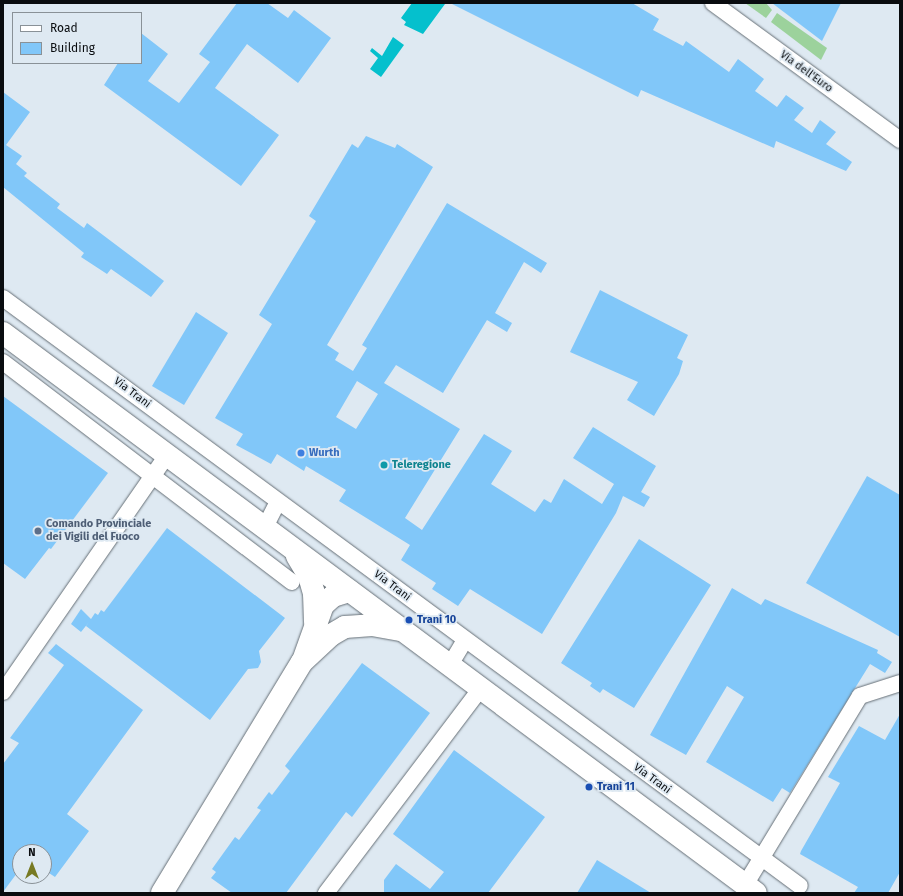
<!DOCTYPE html>
<html>
<head>
<meta charset="utf-8">
<style>
	body { margin:0 }
	#map { position:relative; width:903px; height:896px; overflow:hidden; background:#dee9f2; font-family:"Fira Sans",sans-serif }
	div>[style] { position:absolute }
	.green>* { inset:0; background:#9cd29c }
	.water>* { inset:0; background:#05c0cd }
	.building>* { inset:0; background:#81c7f9 }
	.roads { filter:drop-shadow(0 0 1px #666f76) drop-shadow(0 0 1px #666f76) }
	.street>* { height:16px; margin:-8px; padding:0 8px; transform-origin:8px; border-radius:8px; background:#fff }
	.secondary>* { height:22px; margin:-11px; padding:0 11px; transform-origin:11px; border-radius:11px; background:#fff }
	.dots>* { width:11px; height:11px; translate:-50% -50%; box-sizing:border-box; border:2px solid #dee9f2; border-radius:50% }
	span { translate:-50% -50%; white-space:nowrap; text-align:center; line-height:1.15; -webkit-text-stroke:3.5px #dee9f2; paint-order:stroke }
	.street-label { font-size:11px; color:#090c0f }
	.shop-label { font-size:11px; color:#366cbe; font-weight:700 }
	.left { translate:0 -50%; text-align:left }
	.culture-label { font-size:11px; color:#0d838f; font-weight:700 }
	.service-label { font-size:11px; color:#4e5e75; font-weight:700 }
	.transit-label { font-size:11px; color:#164399; font-weight:700 }
	.frame { position:absolute; inset:0; border:4px solid #090c0f; pointer-events:none }
	.legend { position:absolute; left:12px; top:12px; width:130px; height:52px; box-sizing:border-box; background:#dee9f2; border:1px solid #899197; margin:0; padding:5px 7px; list-style:none; font-size:12px; color:#090c0f }
	.legend li { display:flex; align-items:center; gap:8px; height:20px }
	.legend b { width:20px; border:1px solid #899197 }
	.north { position:absolute; left:12px; top:844px; width:40px; height:40px; box-sizing:border-box; background:#dee9f2; border:1px solid #899197; border-radius:50%; rotate:0deg; font-size:11px; font-weight:700; line-height:16px; text-align:center; color:#090c0f }
	.north::after { content:''; display:block; margin:auto; width:14px; height:18px; background:#777a23; clip-path:polygon(50% 0,100% 100%,50% 72%,0 100%) }
</style>
</head>
<body>
<div id="map">
	<div class="green">
		<i style="clip-path:polygon(745px 3px,766px 3px,772px 10px,766px 18px)"></i>
		<i style="clip-path:polygon(777px 13px,827px 48px,821px 60px,771px 22px)"></i>
	</div>
	<div class="water">
		<i style="clip-path:polygon(412px 3px,444px 3px,445px 4px,423px 34px,404px 25px,406px 22px,401px 18px)"></i>
		<i style="clip-path:polygon(393px 37px,404px 45px,381px 77px,370px 69px,378px 58px,370px 51px,372px 48px,382px 56px)"></i>
	</div>
	<div class="building">
		<i style="clip-path:polygon(237px 3px,267px 3px,288px 18px,294px 10px,331px 38px,298px 83px,247px 44px,215px 88px,279px 135px,241px 186px,104px 85px,118px 63px,141px 63px,141px 33px,168px 54px,148px 81px,179px 103px,210px 62px,199px 54px)"></i>
		<i style="clip-path:polygon(450px 3px,632px 3px,659px 19px,653px 30px,683px 46px,686px 41px,729px 72px,738px 59px,764px 79px,755px 91px,777px 107px,786px 95px,804px 108px,794px 120px,812px 133px,820px 120px,836px 132px,826px 144px,852px 162px,846px 171px,776px 141px,774px 148px,641px 90px,638px 97px)"></i>
		<i style="clip-path:polygon(772px 3px,841px 3px,822px 41px)"></i>
		<i style="clip-path:polygon(3px 92px,30px 112px,6px 145px,22px 156px,16px 164px,27px 173px,24px 176px,60px 204px,57px 208px,84px 228px,87px 223px,164px 281px,151px 297px,111px 269px,107px 274px,81px 257px,84px 253px,3px 187px)"></i>
		<i style="clip-path:polygon(evenodd,366px 136px,395px 148px,397px 144px,433px 167px,327px 345px,339px 353px,335px 360px,353px 371px,367px 348px,362px 345px,447px 203px,547px 263px,541px 273px,524px 262px,495px 313px,512px 323px,507px 332px,487px 320px,443px 393px,396px 365px,384px 383px,460px 429px,405px 518px,422px 530px,484px 434px,512px 451px,491px 484px,535px 512px,544px 499px,551px 503px,564px 479px,602px 504px,614px 484px,573px 458px,593px 427px,656px 466px,641px 492px,650px 497px,644px 507px,623px 496px,616px 513px,542px 634px,470px 589px,458px 606px,432px 589px,436px 583px,401px 560px,410px 545px,339px 501px,346px 490px,306px 466px,304px 471px,277px 454px,271px 464px,236px 445px,243px 434px,215px 418px,272px 324px,259px 315px,316px 221px,309px 216px,352px 144px,358px 148px,366px 136px,357px 381px,378px 394px,356px 429px,336px 417px,357px 381px)"></i>
		<i style="clip-path:polygon(600px 290px,688px 335px,677px 358px,683px 361px,679px 374px,654px 416px,627px 400px,638px 382px,570px 352px)"></i>
		<i style="clip-path:polygon(196px 312px,228px 333px,184px 405px,152px 386px)"></i>
		<i style="clip-path:polygon(3px 396px,108px 473px,51px 549px,49px 548px,25px 579px,3px 563px)"></i>
		<i style="clip-path:polygon(867px 476px,900px 495px,900px 637px,806px 583px)"></i>
		<i style="clip-path:polygon(167px 528px,285px 618px,259px 651px,261px 662px,258px 668px,248px 669px,210px 720px,86px 626px,89px 622px,81px 632px,71px 624px,81px 609px,91px 619px,95px 613px,98px 615px,101px 610px,104px 612px)"></i>
		<i style="clip-path:polygon(639px 539px,711px 585px,634px 708px,603px 689px,600px 693px,590px 686px,592px 683px,561px 663px)"></i>
		<i style="clip-path:polygon(732px 588px,761px 605px,765px 599px,878px 650px,877px 653px,892px 662px,885px 673px,870px 664px,790px 793px,782px 788px,773px 802px,706px 762px,744px 697px,727px 686px,686px 755px,650px 735px)"></i>
		<i style="clip-path:polygon(56px 644px,143px 710px,67px 814px,89px 831px,55px 877px,46px 871px,51px 865px,44px 860px,44px 852px,20px 852px,20px 869px,3px 892px,3px 764px,19px 743px,10px 738px,64px 665px,48px 653px)"></i>
		<i style="clip-path:polygon(362px 663px,430px 713px,352px 817px,346px 812px,286px 893px,232px 893px,211px 878px,216px 872px,212px 869px,235px 837px,239px 840px,261px 810px,257px 808px,269px 792px,272px 795px,290px 771px,285px 766px)"></i>
		<i style="clip-path:polygon(900px 714px,900px 872px,888px 893px,854px 893px,858px 887px,800px 854px,801px 851px,840px 783px,828px 777px,859px 726px,885px 740px)"></i>
		<i style="clip-path:polygon(454px 750px,545px 817px,488px 893px,384px 893px,384px 880px,396px 864px,430px 889px,444px 872px,393px 834px)"></i>
		<i style="clip-path:polygon(597px 860px,651px 893px,577px 893px)"></i>
	</div>
	<div class="roads">
		<div class="street">
			<i style="left:713px;top:3px;width:232px;rotate:36.2deg"></i>
			<i style="left:3px;top:298px;width:990px;rotate:36.42deg"></i>
			<i style="left:3px;top:362px;width:363px;rotate:37.3deg"></i>
			<i style="left:264px;top:529px;width:30px;rotate:-63deg"></i>
			<i style="left:450px;top:665px;width:29px;rotate:-59deg"></i>
			<i style="left:3px;top:692px;width:288px;rotate:-55.3deg"></i>
			<i style="left:745px;top:885px;width:221px;rotate:-58.7deg"></i>
			<i style="left:860px;top:696px;width:42px;rotate:-18deg"></i>
			<i style="left:326px;top:893px;width:257px;rotate:-52.9deg"></i>
		</div>
		<div class="secondary">
			<i style="left:3px;top:333px;width:938px;rotate:36.64deg"></i>
			<i style="left:297px;top:556px;width:23px;rotate:59deg"></i>
			<i style="left:309px;top:576px;width:18px;rotate:74deg"></i>
			<i style="left:314px;top:593px;width:29px;rotate:88deg"></i>
			<i style="left:304px;top:658px;width:56px;rotate:-70.3deg"></i>
			<i style="left:323px;top:605px;width:13px;rotate:-42deg"></i>
			<i style="left:333px;top:596px;width:17px;rotate:-17deg"></i>
			<i style="left:162px;top:893px;width:270px;rotate:-58.8deg"></i>
			<i style="left:302px;top:662px;width:40px;rotate:-43deg"></i>
			<i style="left:331px;top:635px;width:16px;rotate:-30deg"></i>
			<i style="left:345px;top:627px;width:27px;rotate:-4deg"></i>
			<i style="left:372px;top:625px;width:27px;rotate:10deg"></i>
		</div>
	</div>
	<div class="dots">
		<i style="left:301px;top:453px;background:#3f7fe0"></i>
		<i style="left:384px;top:465px;background:#0f9aa8"></i>
		<i style="left:38px;top:531px;background:#5c6f8a"></i>
		<i style="left:409px;top:620px;background:#1a4fb4"></i>
		<i style="left:589px;top:787px;background:#1a4fb4"></i>
	</div>
	<div class="street-label">
		<span style="left:806px;top:72px;rotate:36deg">Via dell'Euro</span>
		<span style="left:132px;top:393px;rotate:37deg">Via Trani</span>
		<span style="left:392px;top:586px;rotate:37deg">Via Trani</span>
		<span style="left:652px;top:779px;rotate:36deg">Via Trani</span>
	</div>
	<div class="shop-label">
		<span class="left" style="left:309px;top:453px">Wurth</span>
	</div>
	<div class="culture-label">
		<span class="left" style="left:392px;top:465px">Teleregione</span>
	</div>
	<div class="service-label">
		<span class="left" style="left:46px;top:531px">Comando Provinciale<br>dei Vigili del Fuoco</span>
	</div>
	<div class="transit-label">
		<span class="left" style="left:417px;top:620px">Trani 10</span>
		<span class="left" style="left:597px;top:787px">Trani 11</span>
	</div>
	<div class="frame"></div>
	<ul class="legend">
	<li><b style="height:5px;background:#fff"></b>Road</li>
	<li><b style="height:11px;background:#81c7f9"></b>Building</li>
	</ul>
	<div class="north">N</div>
</div>
</body>
</html>
